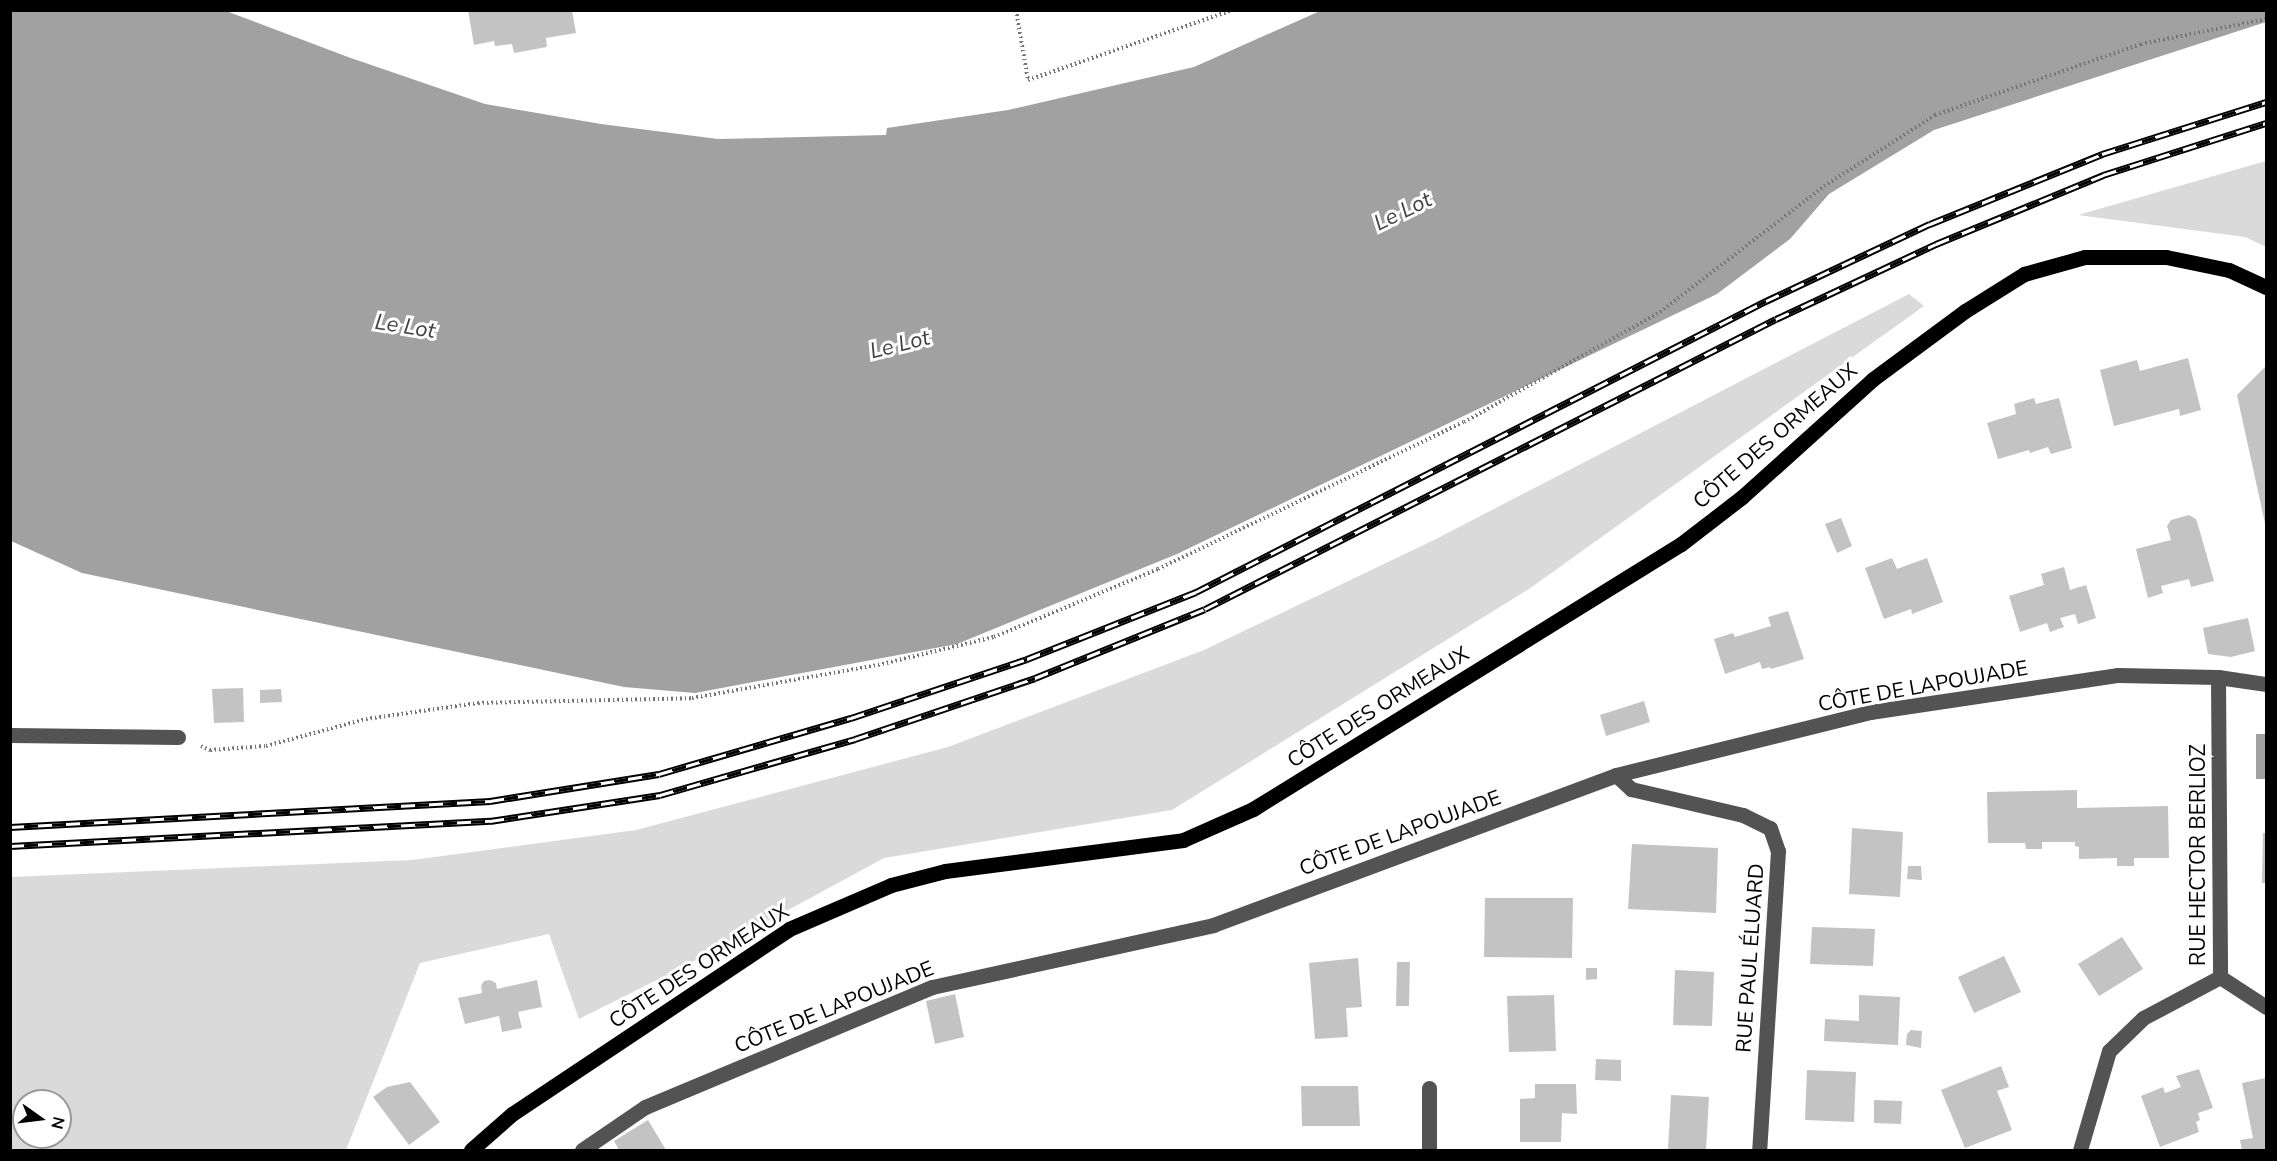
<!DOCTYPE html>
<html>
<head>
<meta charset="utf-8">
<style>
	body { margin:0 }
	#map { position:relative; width:2277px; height:1161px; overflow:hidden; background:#fff; font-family:"Nunito Sans",sans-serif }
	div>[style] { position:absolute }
	.green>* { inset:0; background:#dadada }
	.water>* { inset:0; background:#a1a1a1 }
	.building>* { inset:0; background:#c3c3c3 }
	.path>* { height:4px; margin-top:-2px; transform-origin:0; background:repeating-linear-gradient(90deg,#757575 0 1.5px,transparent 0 4.5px) }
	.minor>* { height:15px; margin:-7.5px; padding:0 7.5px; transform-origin:7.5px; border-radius:7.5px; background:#535353 }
	.major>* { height:15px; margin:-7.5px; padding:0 7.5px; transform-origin:7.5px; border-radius:7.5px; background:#000 }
	.rail>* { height:7px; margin-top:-3.5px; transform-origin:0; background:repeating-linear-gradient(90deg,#fff 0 14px,#000 0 28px); box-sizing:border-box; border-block:2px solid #000 }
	span { translate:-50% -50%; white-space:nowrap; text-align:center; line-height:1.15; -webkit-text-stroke:6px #fff; paint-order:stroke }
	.street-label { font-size:21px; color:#000 }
	.water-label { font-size:22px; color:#424242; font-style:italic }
	.frame { position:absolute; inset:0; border:12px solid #000; pointer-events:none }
	.north { position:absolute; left:12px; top:1089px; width:60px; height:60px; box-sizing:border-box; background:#fff; border:2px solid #999; border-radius:50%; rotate:104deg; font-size:16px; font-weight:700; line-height:24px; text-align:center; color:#000 }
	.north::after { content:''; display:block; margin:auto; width:21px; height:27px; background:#000; clip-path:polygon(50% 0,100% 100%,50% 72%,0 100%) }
</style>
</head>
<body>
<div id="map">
	<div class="green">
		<i style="clip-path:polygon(2266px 161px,2266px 247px,2245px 237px,2078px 215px)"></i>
		<i style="clip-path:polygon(evenodd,1909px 294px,1924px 306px,1529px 589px,1172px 810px,884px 858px,683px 967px,579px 1019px,549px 934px,420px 963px,346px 1150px,11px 1150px,11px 877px,412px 860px,636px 830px,948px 747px,1204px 650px,1434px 540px,1909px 294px,24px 1101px,60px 1101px,60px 1137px,24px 1137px,24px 1101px)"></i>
	</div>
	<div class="water">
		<i style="clip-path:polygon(11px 10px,226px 11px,348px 57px,485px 104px,601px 124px,718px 139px,886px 135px,887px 128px,1008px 110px,1194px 67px,1320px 11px,2266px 10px,2266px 22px,1934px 130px,1829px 194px,1790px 239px,1717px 294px,1177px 554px,957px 644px,695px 693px,624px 687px,82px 573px,11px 541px)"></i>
		<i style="clip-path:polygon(2256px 734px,2266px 734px,2266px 779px,2256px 779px)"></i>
	</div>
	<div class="building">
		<i style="clip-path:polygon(468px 10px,572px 10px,576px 33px,546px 38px,547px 47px,514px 53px,512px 44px,495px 46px,494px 41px,474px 45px)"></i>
		<i style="clip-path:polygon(2188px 358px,2201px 410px,2180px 416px,2179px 409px,2114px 426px,2100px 370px,2137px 360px,2140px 371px)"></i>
		<i style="clip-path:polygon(2266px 366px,2266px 528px,2237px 395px)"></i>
		<i style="clip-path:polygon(2034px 398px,2036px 404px,2059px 398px,2072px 448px,2051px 454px,2048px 447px,2030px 453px,2029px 450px,1998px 459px,1987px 423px,2016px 414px,2014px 404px)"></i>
		<i style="clip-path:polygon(2189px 515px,2196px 519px,2200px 532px,2214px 581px,2191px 587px,2189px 579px,2161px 586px,2163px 593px,2148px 598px,2136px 549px,2171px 540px,2167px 526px,2171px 520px)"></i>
		<i style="clip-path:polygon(1841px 518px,1852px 546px,1837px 553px,1825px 524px)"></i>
		<i style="clip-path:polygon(1892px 558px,1897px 569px,1927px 558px,1943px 602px,1912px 614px,1911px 609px,1884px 619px,1865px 568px)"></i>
		<i style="clip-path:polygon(2064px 567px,2070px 590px,2086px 585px,2096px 618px,2078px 624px,2075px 614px,2060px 618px,2064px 627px,2050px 632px,2047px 623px,2020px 632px,2009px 596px,2044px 585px,2041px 574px)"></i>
		<i style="clip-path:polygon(1788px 611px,1804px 659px,1771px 669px,1770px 667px,1762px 669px,1760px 662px,1725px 674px,1714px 639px,1733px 633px,1735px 637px,1771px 626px,1768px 617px)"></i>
		<i style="clip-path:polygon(2248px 618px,2255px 651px,2231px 657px,2208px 654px,2203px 628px)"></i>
		<i style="clip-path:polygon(243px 688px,244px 722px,214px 723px,212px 689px)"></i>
		<i style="clip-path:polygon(281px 689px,282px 702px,260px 703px,260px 690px)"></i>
		<i style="clip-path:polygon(1644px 701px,1650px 722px,1606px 736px,1600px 715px)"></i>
		<i style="clip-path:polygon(2077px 790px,2077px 808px,2168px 806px,2169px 858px,2134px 858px,2134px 866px,2117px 866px,2117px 858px,2079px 859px,2079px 847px,2075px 846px,2075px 842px,2042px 842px,2042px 849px,2026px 849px,2025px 843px,1988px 843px,1987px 792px)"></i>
		<i style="clip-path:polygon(1852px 828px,1903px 832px,1900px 897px,1849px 894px)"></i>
		<i style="clip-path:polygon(2263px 833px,2266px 833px,2266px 883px,2262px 883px)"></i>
		<i style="clip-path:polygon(1632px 844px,1718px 848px,1716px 913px,1628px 909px)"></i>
		<i style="clip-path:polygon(1908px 866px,1921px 866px,1922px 880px,1907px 879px)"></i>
		<i style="clip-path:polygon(1485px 898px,1573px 898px,1572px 958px,1484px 957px)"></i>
		<i style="clip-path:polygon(1812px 927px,1875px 929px,1873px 966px,1810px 964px)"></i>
		<i style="clip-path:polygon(2122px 937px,2143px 969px,2099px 996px,2078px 964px)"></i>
		<i style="clip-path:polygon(2004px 956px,2021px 992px,1974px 1013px,1958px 977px)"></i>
		<i style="clip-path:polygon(1358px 958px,1362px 1007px,1346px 1008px,1348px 1037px,1315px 1039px,1309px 963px)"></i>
		<i style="clip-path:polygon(1397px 962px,1410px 962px,1409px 1006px,1396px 1006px)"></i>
		<i style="clip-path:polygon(1586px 968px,1597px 968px,1597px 979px,1586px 980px)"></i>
		<i style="clip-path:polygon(1675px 970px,1714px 972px,1712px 1026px,1673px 1025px)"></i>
		<i style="clip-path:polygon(490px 980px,496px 983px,497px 989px,537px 980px,542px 1007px,518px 1012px,522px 1028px,502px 1032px,499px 1016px,465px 1024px,458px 998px,482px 993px,481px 986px,484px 981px)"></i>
		<i style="clip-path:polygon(955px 994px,964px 1037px,935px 1044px,926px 1001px)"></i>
		<i style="clip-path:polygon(1554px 995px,1556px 1051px,1509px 1052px,1507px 996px)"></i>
		<i style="clip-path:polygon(1859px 995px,1900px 997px,1898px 1045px,1824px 1041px,1825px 1019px,1859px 1021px)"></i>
		<i style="clip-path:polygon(1911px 1030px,1922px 1031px,1921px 1048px,1906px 1045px,1907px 1034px)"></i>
		<i style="clip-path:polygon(1596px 1059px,1621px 1060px,1621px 1081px,1595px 1080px)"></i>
		<i style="clip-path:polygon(2001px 1066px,2009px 1087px,1997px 1091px,2012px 1130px,1965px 1148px,1941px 1090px)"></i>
		<i style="clip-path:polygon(2199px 1069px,2213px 1108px,2198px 1113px,2200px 1120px,2196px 1122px,2199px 1132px,2160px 1147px,2141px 1096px,2163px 1087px,2165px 1093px,2181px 1087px,2176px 1076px)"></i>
		<i style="clip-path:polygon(1807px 1070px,1856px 1072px,1854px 1122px,1805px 1120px)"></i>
		<i style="clip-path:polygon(2266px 1078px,2266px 1150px,2242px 1150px,2240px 1140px,2253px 1138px,2242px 1083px)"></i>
		<i style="clip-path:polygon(410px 1082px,440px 1122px,409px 1145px,373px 1097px,387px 1087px)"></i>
		<i style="clip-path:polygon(1535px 1084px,1576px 1084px,1577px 1114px,1562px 1113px,1561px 1142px,1520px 1142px,1520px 1099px,1535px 1098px)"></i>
		<i style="clip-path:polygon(1301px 1086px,1358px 1086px,1360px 1126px,1302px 1126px)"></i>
		<i style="clip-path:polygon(1671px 1095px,1709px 1097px,1706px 1150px,1668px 1150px)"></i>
		<i style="clip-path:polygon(1874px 1100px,1902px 1101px,1901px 1124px,1874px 1123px)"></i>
		<i style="clip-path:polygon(648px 1120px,666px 1150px,619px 1150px,614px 1141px)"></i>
	</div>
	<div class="path">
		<i style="left:1016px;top:10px;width:71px;rotate:80.3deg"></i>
		<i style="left:1028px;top:80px;width:216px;rotate:-18.9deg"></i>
		<i style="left:201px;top:746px;width:10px;rotate:24deg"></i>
		<i style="left:210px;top:750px;width:56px;rotate:-4.1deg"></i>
		<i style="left:266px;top:746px;width:104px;rotate:-15.1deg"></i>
		<i style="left:366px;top:719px;width:113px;rotate:-8.1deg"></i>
		<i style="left:478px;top:703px;width:214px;rotate:-1.3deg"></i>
		<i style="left:692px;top:698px;width:189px;rotate:-10.1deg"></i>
		<i style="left:878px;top:665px;width:119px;rotate:-13.6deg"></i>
		<i style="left:994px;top:637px;width:178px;rotate:-22.5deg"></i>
		<i style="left:1158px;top:569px;width:339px;rotate:-25.7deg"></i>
		<i style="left:1464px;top:422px;width:225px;rotate:-29.3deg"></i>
		<i style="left:1660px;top:312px;width:207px;rotate:-37.5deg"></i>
		<i style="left:1824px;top:186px;width:132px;rotate:-32.6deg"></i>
		<i style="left:1935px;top:115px;width:218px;rotate:-19deg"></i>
		<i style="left:2141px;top:44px;width:127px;rotate:-11.3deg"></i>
	</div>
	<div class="minor">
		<i style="left:2218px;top:677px;width:300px;rotate:89.6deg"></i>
		<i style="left:2220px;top:977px;width:55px;rotate:33.1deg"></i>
		<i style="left:10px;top:735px;width:168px;rotate:0.7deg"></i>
		<i style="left:1616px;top:775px;width:21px;rotate:43deg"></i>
		<i style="left:1631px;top:789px;width:115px;rotate:13.1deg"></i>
		<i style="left:1743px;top:815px;width:30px;rotate:26deg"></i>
		<i style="left:1770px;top:828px;width:24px;rotate:71deg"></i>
		<i style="left:1778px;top:851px;width:300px;rotate:93.6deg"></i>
		<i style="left:582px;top:1150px;width:76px;rotate:-34.3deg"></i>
		<i style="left:645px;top:1107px;width:311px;rotate:-22.7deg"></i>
		<i style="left:932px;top:987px;width:288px;rotate:-12.4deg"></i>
		<i style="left:1213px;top:925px;width:430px;rotate:-20.4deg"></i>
		<i style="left:1616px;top:775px;width:262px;rotate:-13.9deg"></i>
		<i style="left:1870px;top:712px;width:251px;rotate:-8.5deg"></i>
		<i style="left:2118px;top:675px;width:100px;rotate:1.1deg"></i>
		<i style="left:2218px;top:677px;width:49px;rotate:8.3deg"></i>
		<i style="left:1429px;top:1150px;width:62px;rotate:-90deg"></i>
		<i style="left:2080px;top:1150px;width:103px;rotate:-73.7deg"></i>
		<i style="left:2109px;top:1051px;width:47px;rotate:-44.1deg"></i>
		<i style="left:2143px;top:1018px;width:87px;rotate:-28deg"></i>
	</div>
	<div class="major">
		<i style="left:471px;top:1150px;width:55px;rotate:-41.3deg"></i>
		<i style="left:512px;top:1114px;width:333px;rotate:-33.7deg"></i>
		<i style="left:789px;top:929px;width:111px;rotate:-23.3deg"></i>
		<i style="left:891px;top:885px;width:56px;rotate:-14.5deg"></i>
		<i style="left:945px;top:871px;width:240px;rotate:-7.4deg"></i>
		<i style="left:1183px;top:840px;width:77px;rotate:-23.9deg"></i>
		<i style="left:1253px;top:809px;width:503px;rotate:-31.76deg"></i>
		<i style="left:1681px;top:544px;width:77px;rotate:-37.6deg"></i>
		<i style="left:1742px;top:497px;width:176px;rotate:-42deg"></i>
		<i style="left:1873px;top:379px;width:114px;rotate:-36.5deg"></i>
		<i style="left:1965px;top:311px;width:70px;rotate:-32.1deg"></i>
		<i style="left:2024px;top:274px;width:63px;rotate:-15.6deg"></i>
		<i style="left:2085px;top:257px;width:81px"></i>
		<i style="left:2166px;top:257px;width:64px;rotate:11.7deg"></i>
		<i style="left:2229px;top:270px;width:41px;rotate:24.7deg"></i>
	</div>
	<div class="rail">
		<i style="left:10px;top:827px;width:481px;rotate:-3.1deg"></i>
		<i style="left:490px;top:801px;width:171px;rotate:-9.1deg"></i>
		<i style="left:659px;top:774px;width:200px;rotate:-16.3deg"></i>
		<i style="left:851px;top:718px;width:186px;rotate:-18.5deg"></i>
		<i style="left:1027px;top:659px;width:182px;rotate:-21.6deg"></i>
		<i style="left:1196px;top:592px;width:640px;rotate:-27.05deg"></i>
		<i style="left:1766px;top:301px;width:181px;rotate:-25.2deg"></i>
		<i style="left:1930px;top:224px;width:186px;rotate:-22.1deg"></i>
		<i style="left:2102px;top:154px;width:172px;rotate:-17.6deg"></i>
		<i style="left:10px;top:846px;width:481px;rotate:-3deg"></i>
		<i style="left:490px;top:821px;width:172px;rotate:-8.7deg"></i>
		<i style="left:660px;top:795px;width:203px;rotate:-16deg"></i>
		<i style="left:855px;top:739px;width:190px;rotate:-18.7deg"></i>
		<i style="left:1035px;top:678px;width:183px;rotate:-22.1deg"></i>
		<i style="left:1205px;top:609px;width:640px;rotate:-26.93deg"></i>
		<i style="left:1776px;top:319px;width:177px;rotate:-25.1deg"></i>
		<i style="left:1936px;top:244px;width:181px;rotate:-22.4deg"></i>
		<i style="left:2103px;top:175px;width:171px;rotate:-17.7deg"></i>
	</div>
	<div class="street-label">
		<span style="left:1775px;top:436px;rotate:-41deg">CÔTE DES ORMEAUX</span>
		<span style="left:1923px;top:686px;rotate:-10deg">CÔTE DE LAPOUJADE</span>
		<span style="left:1378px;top:707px;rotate:-32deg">CÔTE DES ORMEAUX</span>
		<span style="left:1400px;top:833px;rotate:-20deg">CÔTE DE LAPOUJADE</span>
		<span style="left:2198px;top:855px;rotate:-90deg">RUE HECTOR BERLIOZ</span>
		<span style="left:1750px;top:958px;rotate:-86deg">RUE PAUL ÉLUARD</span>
		<span style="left:699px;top:966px;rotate:-33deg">CÔTE DES ORMEAUX</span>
		<span style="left:834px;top:1007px;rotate:-22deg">CÔTE DE LAPOUJADE</span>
	</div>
	<div class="water-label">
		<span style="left:1403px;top:212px;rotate:-26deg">Le Lot</span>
		<span style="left:405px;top:327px;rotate:9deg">Le Lot</span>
		<span style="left:900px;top:345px;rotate:-14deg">Le Lot</span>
	</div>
	<div class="frame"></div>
	<div class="north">N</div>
</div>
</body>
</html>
